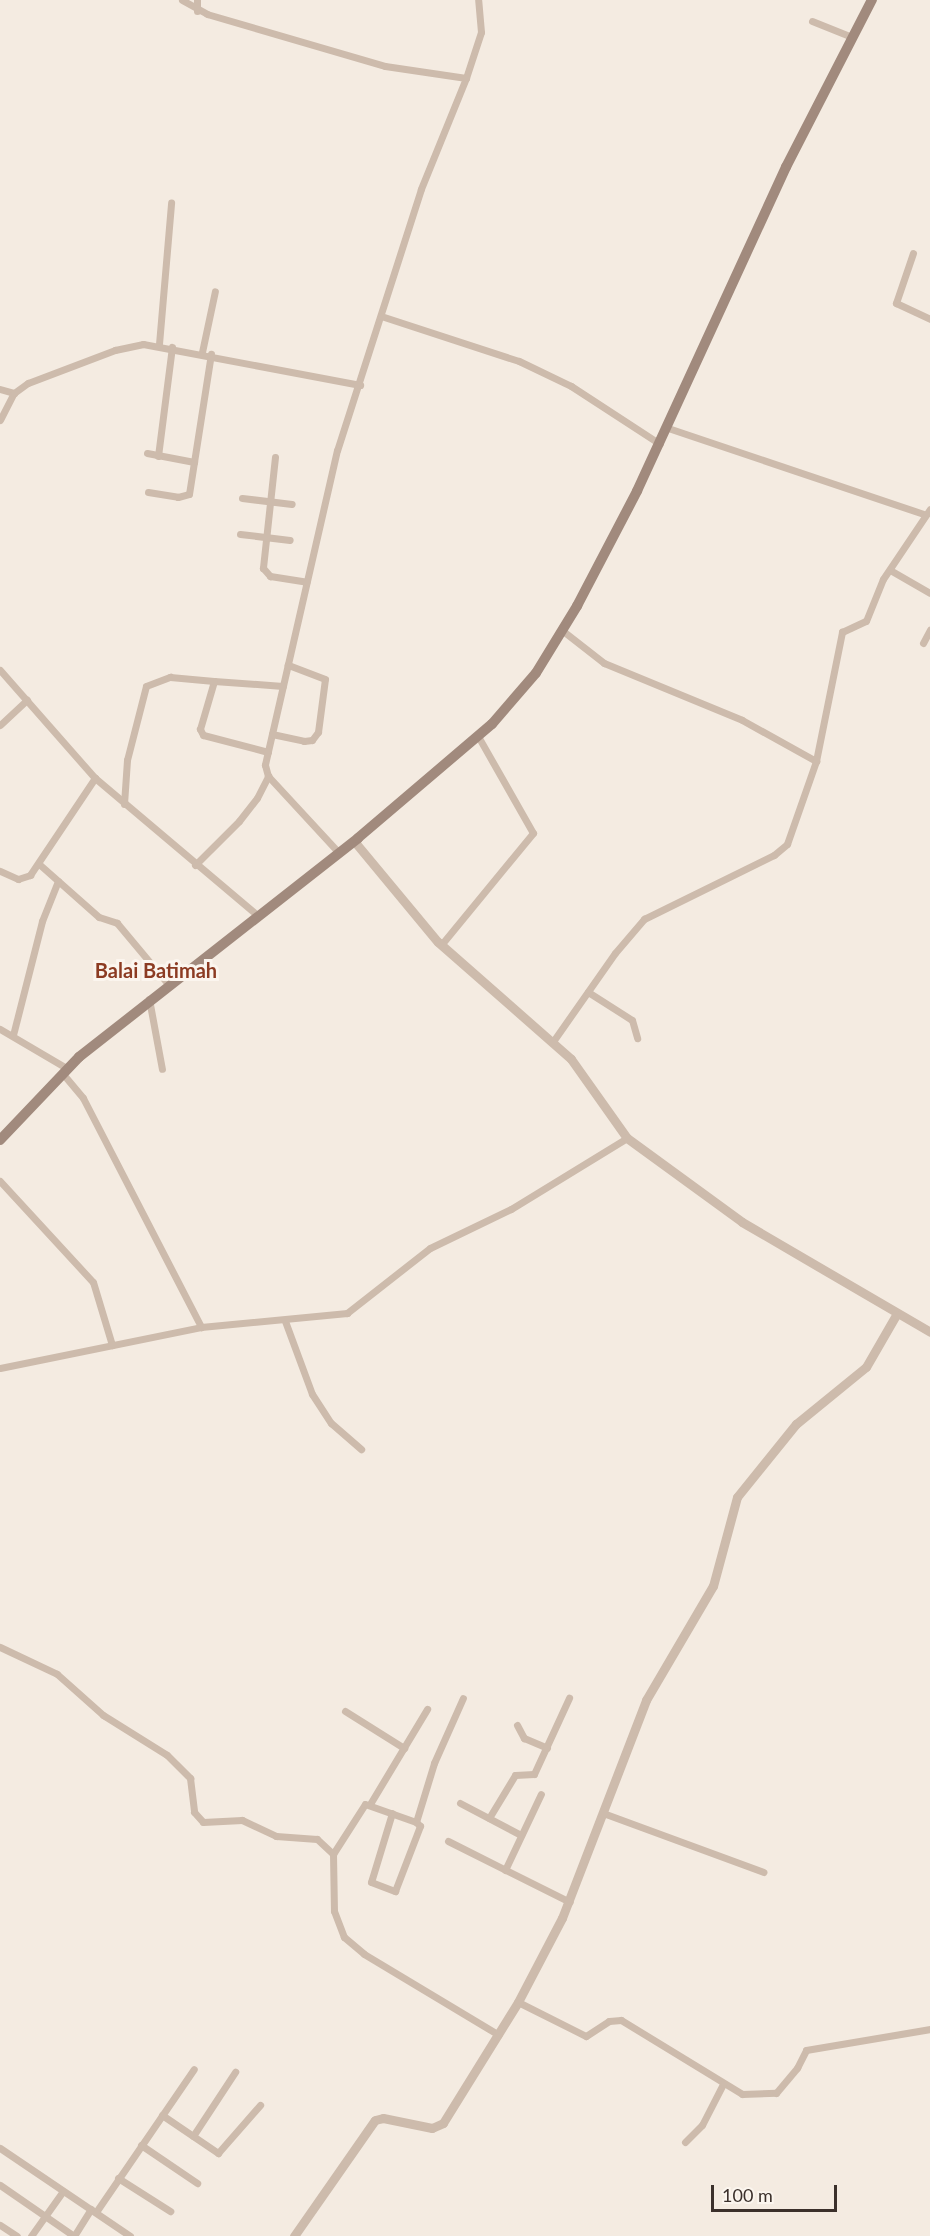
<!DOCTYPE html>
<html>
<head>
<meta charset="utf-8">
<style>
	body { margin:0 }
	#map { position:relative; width:930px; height:2236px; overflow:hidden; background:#f4ebe1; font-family:Lato,sans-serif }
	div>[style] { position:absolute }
	.minor>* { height:7px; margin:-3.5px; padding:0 3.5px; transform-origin:3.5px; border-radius:3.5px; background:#cdbbac }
	.tertiary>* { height:9px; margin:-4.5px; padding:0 4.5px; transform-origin:4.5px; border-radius:4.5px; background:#cdbbac }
	.secondary>* { height:10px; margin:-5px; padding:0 5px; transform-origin:5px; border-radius:5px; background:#a18a7d }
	span { translate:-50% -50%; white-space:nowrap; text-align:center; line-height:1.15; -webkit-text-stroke:6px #fbf5ee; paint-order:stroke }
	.quarter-label { font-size:20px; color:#8c3b22; font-weight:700 }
	.scale { position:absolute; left:711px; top:2185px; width:126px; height:27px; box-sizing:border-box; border:3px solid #3b302b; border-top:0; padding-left:8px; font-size:18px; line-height:21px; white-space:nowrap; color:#3b302b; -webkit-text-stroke:4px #fbf5ee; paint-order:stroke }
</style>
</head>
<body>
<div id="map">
	<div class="minor">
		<i style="left:182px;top:0;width:29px;rotate:29deg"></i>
		<i style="left:207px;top:14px;width:185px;rotate:16.3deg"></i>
		<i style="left:385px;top:66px;width:82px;rotate:8.4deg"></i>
		<i style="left:466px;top:78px;width:120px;rotate:112.1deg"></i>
		<i style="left:421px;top:189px;width:274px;rotate:107.8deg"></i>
		<i style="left:337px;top:450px;width:323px;rotate:102.9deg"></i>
		<i style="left:265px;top:765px;width:11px;rotate:75deg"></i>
		<i style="left:268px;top:776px;width:105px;rotate:47.3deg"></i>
		<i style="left:197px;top:11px;width:11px;rotate:-90deg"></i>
		<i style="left:812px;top:21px;width:43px;rotate:21.8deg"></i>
		<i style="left:466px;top:78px;width:48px;rotate:-71.9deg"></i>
		<i style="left:481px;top:32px;width:32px;rotate:-95deg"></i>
		<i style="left:913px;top:253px;width:53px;rotate:108.8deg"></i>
		<i style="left:896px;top:303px;width:38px;rotate:25deg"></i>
		<i style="left:381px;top:316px;width:145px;rotate:18.1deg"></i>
		<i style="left:519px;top:361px;width:58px;rotate:25.7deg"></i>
		<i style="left:571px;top:386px;width:106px;rotate:33.1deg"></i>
		<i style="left:159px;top:344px;width:142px;rotate:-85.1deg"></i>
		<i style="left:202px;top:352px;width:62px;rotate:-78deg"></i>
		<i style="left:0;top:389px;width:15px;rotate:16deg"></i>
		<i style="left:0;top:420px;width:30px;rotate:-63deg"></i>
		<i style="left:14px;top:393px;width:17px;rotate:-36deg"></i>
		<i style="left:28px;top:383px;width:93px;rotate:-20.8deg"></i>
		<i style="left:115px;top:350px;width:29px;rotate:-12deg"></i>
		<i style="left:143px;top:344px;width:221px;rotate:10.7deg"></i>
		<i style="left:668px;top:428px;width:272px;rotate:18.6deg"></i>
		<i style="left:147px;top:453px;width:48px;rotate:10.8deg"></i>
		<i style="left:158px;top:456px;width:110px;rotate:-82.7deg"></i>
		<i style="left:275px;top:457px;width:112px;rotate:96.2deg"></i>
		<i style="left:263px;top:568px;width:11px;rotate:49deg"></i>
		<i style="left:270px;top:576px;width:37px;rotate:9deg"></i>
		<i style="left:148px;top:492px;width:30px;rotate:9deg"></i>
		<i style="left:178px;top:497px;width:11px;rotate:-15deg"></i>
		<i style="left:189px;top:494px;width:142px;rotate:-81.1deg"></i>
		<i style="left:242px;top:498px;width:50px;rotate:6.8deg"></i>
		<i style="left:240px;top:534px;width:50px;rotate:6.8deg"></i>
		<i style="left:890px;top:570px;width:46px;rotate:29.9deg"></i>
		<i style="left:563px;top:631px;width:52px;rotate:38deg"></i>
		<i style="left:604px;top:663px;width:149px;rotate:22.4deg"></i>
		<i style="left:742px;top:720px;width:85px;rotate:29deg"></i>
		<i style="left:923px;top:643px;width:15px;rotate:-62deg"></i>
		<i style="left:0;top:670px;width:144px;rotate:48.7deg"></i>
		<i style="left:95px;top:778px;width:212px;rotate:40.2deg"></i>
		<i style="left:0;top:725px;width:37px;rotate:-43deg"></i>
		<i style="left:272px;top:734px;width:33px;rotate:12deg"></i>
		<i style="left:304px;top:741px;width:8px;rotate:-7deg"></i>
		<i style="left:312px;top:740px;width:10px;rotate:-53deg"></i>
		<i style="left:318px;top:732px;width:53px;rotate:-82.5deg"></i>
		<i style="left:325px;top:679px;width:40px;rotate:-159deg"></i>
		<i style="left:268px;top:752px;width:67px;rotate:-165.3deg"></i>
		<i style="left:203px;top:735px;width:7px;rotate:-117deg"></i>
		<i style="left:200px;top:729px;width:50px;rotate:-73.7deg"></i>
		<i style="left:214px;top:681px;width:69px;rotate:4.1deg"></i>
		<i style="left:124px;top:804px;width:44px;rotate:-86.1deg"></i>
		<i style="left:127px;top:760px;width:76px;rotate:-75.6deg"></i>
		<i style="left:146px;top:686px;width:26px;rotate:-21deg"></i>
		<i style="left:170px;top:677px;width:44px;rotate:5.2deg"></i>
		<i style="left:39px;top:864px;width:80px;rotate:41.5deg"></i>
		<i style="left:99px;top:917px;width:19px;rotate:18deg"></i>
		<i style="left:117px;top:923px;width:80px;rotate:50.1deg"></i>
		<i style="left:195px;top:865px;width:62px;rotate:-45deg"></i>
		<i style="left:239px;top:821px;width:29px;rotate:-52deg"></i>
		<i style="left:257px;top:798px;width:25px;rotate:-63deg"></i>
		<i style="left:0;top:871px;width:20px;rotate:24deg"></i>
		<i style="left:18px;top:879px;width:13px;rotate:-18deg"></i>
		<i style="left:30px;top:875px;width:117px;rotate:-56.2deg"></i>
		<i style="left:441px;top:945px;width:145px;rotate:-50.6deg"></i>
		<i style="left:533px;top:833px;width:112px;rotate:-119.6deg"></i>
		<i style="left:588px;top:992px;width:52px;rotate:32.5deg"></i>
		<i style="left:632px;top:1020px;width:19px;rotate:74deg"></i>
		<i style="left:149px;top:999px;width:71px;rotate:79.5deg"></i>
		<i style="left:0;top:1029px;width:79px;rotate:30.5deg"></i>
		<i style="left:13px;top:1035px;width:118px;rotate:-75.7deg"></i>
		<i style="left:42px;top:921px;width:43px;rotate:-68.2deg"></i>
		<i style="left:554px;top:1040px;width:106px;rotate:-55deg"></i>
		<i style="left:615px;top:953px;width:45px;rotate:-49.5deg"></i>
		<i style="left:644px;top:919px;width:145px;rotate:-26.2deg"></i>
		<i style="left:774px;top:855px;width:17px;rotate:-40deg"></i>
		<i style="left:787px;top:844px;width:88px;rotate:-70.7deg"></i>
		<i style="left:816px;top:761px;width:132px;rotate:-78.6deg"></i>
		<i style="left:842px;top:632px;width:26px;rotate:-25deg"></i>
		<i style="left:866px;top:621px;width:45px;rotate:-68deg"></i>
		<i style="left:883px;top:579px;width:84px;rotate:-56.1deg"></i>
		<i style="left:63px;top:1074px;width:31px;rotate:50deg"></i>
		<i style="left:83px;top:1098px;width:258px;rotate:62.7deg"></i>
		<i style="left:0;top:1181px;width:137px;rotate:47.4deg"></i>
		<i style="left:93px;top:1282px;width:66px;rotate:73.2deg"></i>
		<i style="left:285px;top:1321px;width:78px;rotate:69.7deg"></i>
		<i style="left:312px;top:1394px;width:35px;rotate:57deg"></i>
		<i style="left:331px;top:1423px;width:40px;rotate:41deg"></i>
		<i style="left:0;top:1368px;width:205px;rotate:-11.5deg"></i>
		<i style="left:201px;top:1327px;width:147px;rotate:-5.5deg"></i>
		<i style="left:347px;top:1313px;width:105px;rotate:-38.1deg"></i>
		<i style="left:430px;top:1248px;width:90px;rotate:-25.7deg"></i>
		<i style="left:511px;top:1209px;width:136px;rotate:-31.5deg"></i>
		<i style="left:0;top:1647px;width:63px;rotate:25.3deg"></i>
		<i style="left:57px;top:1674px;width:62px;rotate:41.7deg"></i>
		<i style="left:103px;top:1715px;width:75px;rotate:32deg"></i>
		<i style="left:167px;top:1755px;width:33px;rotate:45deg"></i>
		<i style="left:190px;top:1778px;width:34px;rotate:83deg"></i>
		<i style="left:194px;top:1812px;width:13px;rotate:48deg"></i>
		<i style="left:203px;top:1822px;width:39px;rotate:-3deg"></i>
		<i style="left:242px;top:1820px;width:38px;rotate:25deg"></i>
		<i style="left:276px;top:1836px;width:41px;rotate:4.2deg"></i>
		<i style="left:317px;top:1839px;width:22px;rotate:43deg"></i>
		<i style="left:333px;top:1854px;width:57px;rotate:89deg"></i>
		<i style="left:334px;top:1911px;width:28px;rotate:69deg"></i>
		<i style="left:344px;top:1937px;width:26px;rotate:40deg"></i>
		<i style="left:364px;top:1954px;width:157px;rotate:31deg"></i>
		<i style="left:345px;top:1711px;width:70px;rotate:32.1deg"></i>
		<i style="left:517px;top:1725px;width:15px;rotate:62deg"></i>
		<i style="left:524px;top:1738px;width:25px;rotate:23deg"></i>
		<i style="left:460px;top:1803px;width:69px;rotate:27.7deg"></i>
		<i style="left:370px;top:1804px;width:111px;rotate:-59deg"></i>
		<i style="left:392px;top:1813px;width:72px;rotate:106.9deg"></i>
		<i style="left:371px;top:1882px;width:26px;rotate:21deg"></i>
		<i style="left:395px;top:1891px;width:70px;rotate:-69deg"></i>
		<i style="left:420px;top:1826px;width:6px;rotate:-135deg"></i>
		<i style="left:416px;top:1822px;width:62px;rotate:-73deg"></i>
		<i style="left:434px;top:1763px;width:71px;rotate:-66deg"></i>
		<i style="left:603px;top:1813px;width:171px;rotate:20.2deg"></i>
		<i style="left:489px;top:1818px;width:50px;rotate:-58.8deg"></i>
		<i style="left:515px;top:1775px;width:19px;rotate:-3deg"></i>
		<i style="left:534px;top:1774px;width:84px;rotate:-65.3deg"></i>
		<i style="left:448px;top:1841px;width:136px;rotate:26.6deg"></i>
		<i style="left:333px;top:1854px;width:59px;rotate:-57.4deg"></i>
		<i style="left:365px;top:1804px;width:54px;rotate:19.4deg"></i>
		<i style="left:505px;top:1870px;width:84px;rotate:-64.7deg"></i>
		<i style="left:518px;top:2002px;width:76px;rotate:26.6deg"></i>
		<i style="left:586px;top:2036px;width:27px;rotate:-33deg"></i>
		<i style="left:609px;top:2021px;width:12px;rotate:-5deg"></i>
		<i style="left:621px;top:2020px;width:142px;rotate:31.4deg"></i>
		<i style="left:742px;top:2094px;width:34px;rotate:-2deg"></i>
		<i style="left:776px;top:2093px;width:33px;rotate:-50deg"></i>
		<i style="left:797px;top:2068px;width:20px;rotate:-63deg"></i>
		<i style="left:806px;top:2050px;width:126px;rotate:-9.6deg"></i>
		<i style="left:162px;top:2115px;width:68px;rotate:34.2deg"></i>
		<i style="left:218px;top:2153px;width:64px;rotate:-48.8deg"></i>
		<i style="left:193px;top:2136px;width:77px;rotate:-56.7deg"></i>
		<i style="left:685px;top:2142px;width:24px;rotate:-45deg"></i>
		<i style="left:702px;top:2125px;width:46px;rotate:-62.9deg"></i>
		<i style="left:141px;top:2145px;width:68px;rotate:34.2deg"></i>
		<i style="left:0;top:2148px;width:157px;rotate:34.1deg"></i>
		<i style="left:118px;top:2178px;width:62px;rotate:32.4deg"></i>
		<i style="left:0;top:2185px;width:90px;rotate:34.6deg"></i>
		<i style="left:74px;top:2236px;width:32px;rotate:-58deg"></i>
		<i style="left:96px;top:2212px;width:173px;rotate:-55.6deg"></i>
		<i style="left:0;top:2225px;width:20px;rotate:33deg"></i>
		<i style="left:31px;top:2236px;width:55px;rotate:-54.6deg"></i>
	</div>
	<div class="tertiary">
		<i style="left:354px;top:841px;width:131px;rotate:50.3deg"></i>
		<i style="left:438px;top:942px;width:177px;rotate:41.3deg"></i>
		<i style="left:571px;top:1059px;width:97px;rotate:54.7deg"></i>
		<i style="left:627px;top:1138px;width:142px;rotate:36.1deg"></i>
		<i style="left:742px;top:1222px;width:218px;rotate:30.3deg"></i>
		<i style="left:294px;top:2236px;width:141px;rotate:-55.1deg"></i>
		<i style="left:375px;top:2120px;width:8px;rotate:-14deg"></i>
		<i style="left:383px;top:2118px;width:50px;rotate:11.5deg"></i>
		<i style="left:432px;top:2128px;width:12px;rotate:-24deg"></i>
		<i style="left:443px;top:2123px;width:142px;rotate:-58.2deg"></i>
		<i style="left:518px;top:2002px;width:95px;rotate:-62.4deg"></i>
		<i style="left:562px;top:1918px;width:234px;rotate:-68.9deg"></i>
		<i style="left:646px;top:1700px;width:132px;rotate:-59.6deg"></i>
		<i style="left:713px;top:1586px;width:92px;rotate:-74.9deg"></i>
		<i style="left:737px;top:1497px;width:94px;rotate:-51.1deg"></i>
		<i style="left:796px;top:1424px;width:90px;rotate:-39.2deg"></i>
		<i style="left:866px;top:1367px;width:60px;rotate:-60deg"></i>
	</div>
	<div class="secondary">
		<i style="left:0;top:1140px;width:115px;rotate:-46.4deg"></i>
		<i style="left:79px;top:1057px;width:355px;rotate:-38.1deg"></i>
		<i style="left:358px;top:838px;width:176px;rotate:-40.4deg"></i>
		<i style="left:492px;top:724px;width:67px;rotate:-49.2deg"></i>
		<i style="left:536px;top:673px;width:79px;rotate:-58.5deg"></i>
		<i style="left:577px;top:606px;width:130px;rotate:-62.4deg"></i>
		<i style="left:637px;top:491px;width:357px;rotate:-65.3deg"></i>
		<i style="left:786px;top:167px;width:188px;rotate:-62.8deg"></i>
	</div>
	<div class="quarter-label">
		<span style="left:156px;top:970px">Balai Batimah</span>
	</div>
	<div class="scale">100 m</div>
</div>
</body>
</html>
